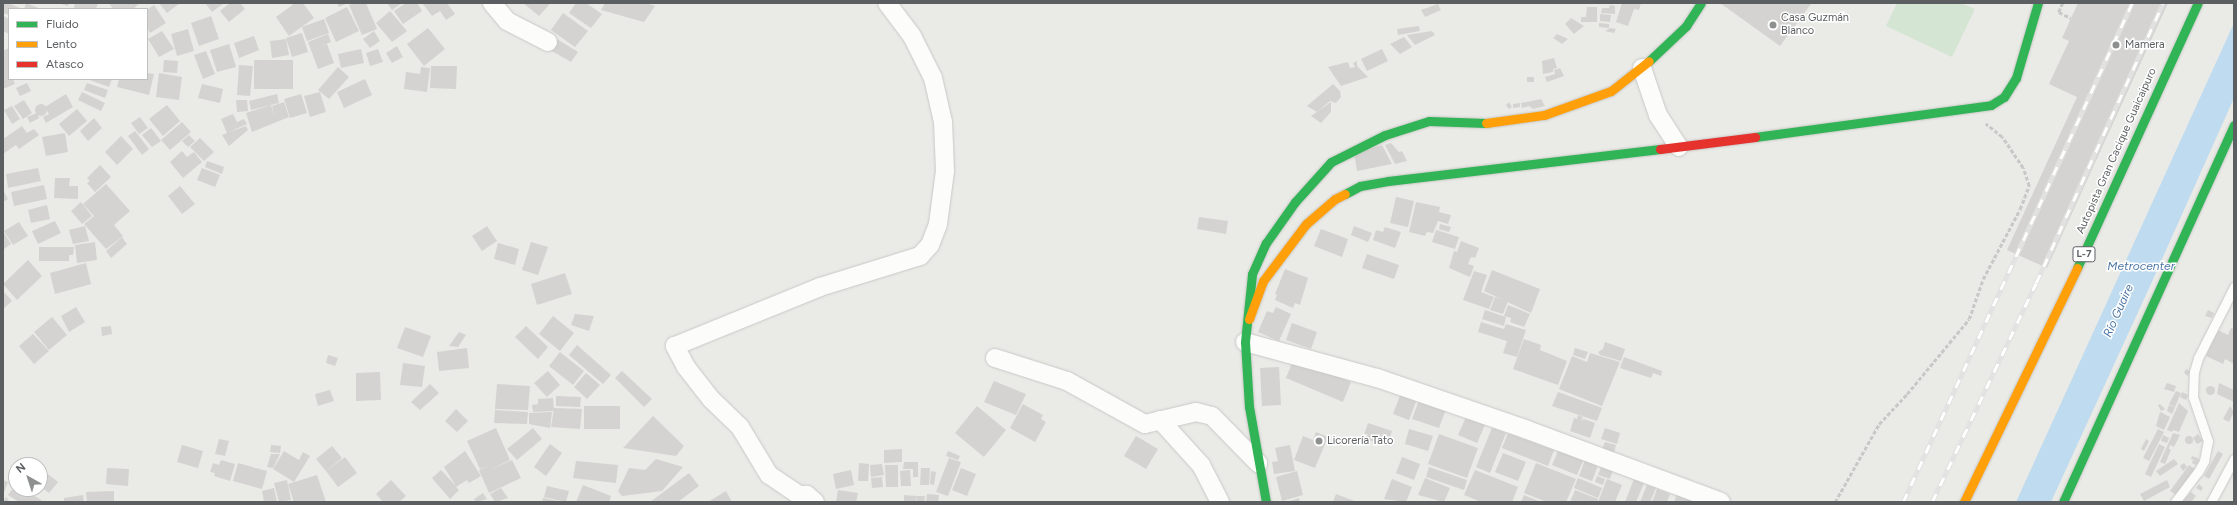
<!DOCTYPE html>
<html>
<head>
<meta charset="utf-8">
<style>
	body { margin:0 }
	#map { position:relative; width:2237px; height:505px; overflow:hidden; background:#eaeae6; font-family:Figtree,sans-serif }
	div>[style] { position:absolute }
	.green>* { inset:0; background:#d5e5d3 }
	.water>* { inset:0; background:#bfdbf0 }
	.building>* { inset:0; background:#d4d3d1 }
	.round { border-radius:50% }
	.path>* { height:2.5px; margin-top:-1.25px; transform-origin:0; background:repeating-linear-gradient(90deg,#c6c9c7 0 4px,transparent 0 6px) }
	.roads { filter:drop-shadow(0 0 1px #c8c8c7) drop-shadow(0 0 1px #c8c8c7) }
	.lane>* { height:9px; margin:-4.5px; padding:0 4.5px; transform-origin:4.5px; border-radius:4.5px; background:#fcfcfb }
	.street>* { height:18px; margin:-9px; padding:0 9px; transform-origin:9px; border-radius:9px; background:#fcfcfb }
	.fast>* { height:9px; margin:-4.5px; padding:0 4.5px; transform-origin:4.5px; border-radius:4.5px; background:#30b455 }
	.slow>* { height:9px; margin:-4.5px; padding:0 4.5px; transform-origin:4.5px; border-radius:4.5px; background:#ff9f0a }
	.jam>* { height:9px; margin:-4.5px; padding:0 4.5px; transform-origin:4.5px; border-radius:4.5px; background:#e5322d }
	.rail>* { height:4.5px; margin-top:-2.25px; transform-origin:0; background:repeating-linear-gradient(90deg,#fff 0 9px,#e2e2e2 0 18px); box-sizing:border-box; border-block:1px solid #e2e2e2 }
	.dots>* { width:11px; height:11px; translate:-50% -50%; box-sizing:border-box; border:2px solid #fff; border-radius:50% }
	span { translate:-50% -50%; white-space:nowrap; text-align:center; line-height:1.15; -webkit-text-stroke:3px #fff; paint-order:stroke }
	.shield-label span { padding:1px 3px; background:#fff; border:1px solid; border-radius:3px; -webkit-text-stroke-width:0 }
	.shield-label { font-size:10px; color:#5c5f62; font-weight:700 }
	.poi-label { font-size:11px; color:#5c5f62 }
	.left { translate:0 -50%; text-align:left }
	.street-label { font-size:11px; color:#5c5f62 }
	.water-label { font-size:12px; color:#4c76a4; font-style:italic }
	.frame { position:absolute; inset:0; border:4px solid #5c5f62; pointer-events:none }
	.legend { position:absolute; left:8px; top:8px; width:140px; height:72px; box-sizing:border-box; background:#fff; border:1px solid #bebfc0; margin:0; padding:5px 7px; list-style:none; font-size:12px; color:#5c5f62 }
	.legend li { display:flex; align-items:center; gap:8px; height:20px }
	.legend b { width:20px; border:1px solid #bebfc0 }
	.north { position:absolute; left:8px; top:457px; width:40px; height:40px; box-sizing:border-box; background:#fff; border:1px solid #bebfc0; border-radius:50%; rotate:321deg; font-size:11px; font-weight:700; line-height:16px; text-align:center; color:#5c5f62 }
	.north::after { content:''; display:block; margin:auto; width:14px; height:18px; background:#8e9090; clip-path:polygon(50% 0,100% 100%,50% 72%,0 100%) }
</style>
</head>
<body>
<div id="map">
	<div class="green">
		<i style="clip-path:polygon(1897px 3px,1961px 3px,1975px 9px,1952px 57px,1886px 26px)"></i>
	</div>
	<div class="water">
		<i style="clip-path:polygon(2234px 23px,2234px 98px,2150px 286px,2051px 502px,2016px 502px)"></i>
	</div>
	<div class="building">
		<i style="clip-path:polygon(4px 3px,8px 3px,20px 8px,9px 9px,9px 15px,3px 13px)"></i>
		<i style="clip-path:polygon(26px 3px,41px 9px,24px 9px)"></i>
		<i style="clip-path:polygon(57px 3px,69px 3px,68px 6px)"></i>
		<i style="clip-path:polygon(75px 3px,98px 3px,96px 9px,78px 9px,74px 8px)"></i>
		<i style="clip-path:polygon(109px 3px,140px 3px,133px 9px,113px 9px)"></i>
		<i style="clip-path:polygon(159px 3px,180px 3px,167px 13px)"></i>
		<i style="clip-path:polygon(205px 3px,224px 3px,212px 12px)"></i>
		<i style="clip-path:polygon(230px 3px,240px 3px,245px 9px,229px 22px,220px 11px)"></i>
		<i style="clip-path:polygon(295px 3px,303px 3px,314px 18px,289px 36px,276px 17px)"></i>
		<i style="clip-path:polygon(337px 3px,348px 3px,339px 7px)"></i>
		<i style="clip-path:polygon(355px 3px,366px 3px,377px 29px,362px 35px,349px 5px)"></i>
		<i style="clip-path:polygon(387px 3px,402px 3px,392px 10px)"></i>
		<i style="clip-path:polygon(406px 3px,417px 3px,422px 11px,403px 24px,394px 11px)"></i>
		<i style="clip-path:polygon(447px 3px,455px 14px,446px 20px,440px 11px,432px 16px,423px 4px)"></i>
		<i style="clip-path:polygon(523px 3px,547px 3px,549px 5px,539px 16px)"></i>
		<i style="clip-path:polygon(576px 3px,586px 3px,602px 14px,591px 28px,569px 13px)"></i>
		<i style="clip-path:polygon(605px 3px,645px 3px,655px 6px,644px 22px,601px 10px)"></i>
		<i style="clip-path:polygon(1622px 3px,1641px 3px,1639px 10px,1634px 9px,1628px 26px,1616px 22px)"></i>
		<i style="clip-path:polygon(1720px 3px,1809px 3px,1811px 4px,1780px 46px)"></i>
		<i style="clip-path:polygon(2078px 3px,2168px 3px,2047px 268px,2007px 250px,2077px 97px,2049px 84px,2069px 41px,2062px 38px)"></i>
		<i style="clip-path:polygon(1438px 4px,1441px 10px,1425px 17px,1421px 10px)"></i>
		<i style="clip-path:polygon(154px 5px,166px 23px,150px 33px,147px 28px,147px 10px)"></i>
		<i style="clip-path:polygon(1610px 5px,1615px 6px,1615px 14px,1601px 13px,1602px 8px,1609px 8px)"></i>
		<i style="clip-path:polygon(347px 7px,359px 31px,336px 42px,325px 18px)"></i>
		<i style="clip-path:polygon(1587px 7px,1597px 7px,1597px 22px,1581px 22px,1581px 17px,1586px 17px)"></i>
		<i style="clip-path:polygon(390px 11px,407px 31px,392px 42px,376px 23px)"></i>
		<i style="clip-path:polygon(563px 13px,588px 31px,575px 47px,551px 30px)"></i>
		<i style="clip-path:polygon(1600px 14px,1611px 15px,1610px 22px,1600px 21px)"></i>
		<i style="clip-path:polygon(3px 16px,9px 19px,9px 34px,3px 31px)"></i>
		<i style="clip-path:polygon(211px 16px,219px 39px,199px 46px,191px 23px)"></i>
		<i style="clip-path:polygon(1571px 18px,1584px 26px,1574px 34px,1565px 24px)"></i>
		<i style="clip-path:polygon(324px 19px,329px 33px,307px 41px,302px 27px)"></i>
		<i style="clip-path:polygon(1599px 23px,1609px 24px,1609px 28px,1599px 27px)"></i>
		<i style="clip-path:polygon(1419px 26px,1420px 31px,1398px 35px,1397px 29px)"></i>
		<i style="clip-path:polygon(428px 28px,445px 49px,424px 66px,407px 44px)"></i>
		<i style="clip-path:polygon(1610px 28px,1616px 29px,1614px 33px,1605px 31px)"></i>
		<i style="clip-path:polygon(188px 29px,194px 51px,177px 56px,171px 34px)"></i>
		<i style="clip-path:polygon(162px 31px,174px 49px,159px 57px,148px 39px)"></i>
		<i style="clip-path:polygon(374px 31px,380px 41px,370px 48px,363px 39px)"></i>
		<i style="clip-path:polygon(1432px 31px,1435px 35px,1415px 45px,1407px 35px)"></i>
		<i style="clip-path:polygon(302px 33px,308px 52px,292px 57px,286px 38px)"></i>
		<i style="clip-path:polygon(328px 34px,331px 42px,321px 46px,327px 44px,334px 63px,318px 69px,308px 42px)"></i>
		<i style="clip-path:polygon(1557px 34px,1568px 39px,1562px 44px,1553px 38px)"></i>
		<i style="clip-path:polygon(254px 36px,259px 50px,239px 58px,234px 43px)"></i>
		<i style="clip-path:polygon(1404px 37px,1412px 47px,1400px 54px,1390px 44px)"></i>
		<i style="clip-path:polygon(286px 39px,289px 55px,272px 58px,270px 41px)"></i>
		<i style="clip-path:polygon(557px 39px,578px 52px,571px 62px,550px 50px)"></i>
		<i style="clip-path:polygon(229px 44px,236px 67px,217px 72px,210px 50px)"></i>
		<i style="clip-path:polygon(397px 46px,403px 57px,392px 63px,386px 53px)"></i>
		<i style="clip-path:polygon(9px 48px,9px 79px,13px 79px,15px 84px,3px 89px,3px 51px)"></i>
		<i style="clip-path:polygon(361px 49px,364px 63px,341px 68px,338px 54px)"></i>
		<i style="clip-path:polygon(378px 49px,383px 62px,370px 66px,366px 53px)"></i>
		<i style="clip-path:polygon(1382px 49px,1388px 61px,1367px 71px,1361px 59px)"></i>
		<i style="clip-path:polygon(206px 51px,215px 74px,203px 79px,194px 55px)"></i>
		<i style="clip-path:polygon(1554px 58px,1557px 68px,1553px 69px,1553px 72px,1543px 74px,1542px 61px)"></i>
		<i style="clip-path:polygon(164px 60px,178px 61px,177px 73px,163px 72px)"></i>
		<i style="clip-path:polygon(254px 60px,293px 60px,293px 89px,254px 89px)"></i>
		<i style="clip-path:polygon(1357px 61px,1357px 66px,1368px 77px,1341px 86px,1328px 67px,1348px 62px,1350px 68px,1355px 67px,1353px 63px)"></i>
		<i style="clip-path:polygon(239px 65px,253px 66px,250px 96px,237px 95px)"></i>
		<i style="clip-path:polygon(431px 66px,457px 66px,456px 89px,430px 88px)"></i>
		<i style="clip-path:polygon(338px 67px,349px 77px,329px 99px,318px 90px)"></i>
		<i style="clip-path:polygon(421px 67px,430px 68px,427px 92px,404px 89px,406px 72px,420px 74px)"></i>
		<i style="clip-path:polygon(1560px 68px,1564px 76px,1547px 82px,1545px 77px,1555px 74px,1554px 70px)"></i>
		<i style="clip-path:polygon(147px 73px,154px 74px,149px 95px,117px 87px,119px 79px,147px 79px)"></i>
		<i style="clip-path:polygon(159px 73px,182px 77px,179px 100px,156px 97px)"></i>
		<i style="clip-path:polygon(1527px 77px,1534px 77px,1534px 82px,1527px 82px)"></i>
		<i style="clip-path:polygon(87px 79px,112px 79px,109px 87px)"></i>
		<i style="clip-path:polygon(365px 79px,372px 95px,344px 108px,337px 92px)"></i>
		<i style="clip-path:polygon(27px 83px,31px 91px,20px 96px,16px 88px)"></i>
		<i style="clip-path:polygon(87px 83px,108px 90px,105px 98px,84px 90px)"></i>
		<i style="clip-path:polygon(202px 84px,223px 89px,220px 103px,198px 98px)"></i>
		<i style="clip-path:polygon(1333px 84px,1340px 91px,1341px 97px,1336px 103px,1330px 101px,1317px 112px,1307px 106px)"></i>
		<i style="clip-path:polygon(82px 92px,105px 103px,101px 111px,78px 100px)"></i>
		<i style="clip-path:polygon(320px 92px,326px 112px,310px 117px,304px 96px)"></i>
		<i style="clip-path:polygon(66px 94px,73px 107px,46px 123px,43px 117px,49px 114px,45px 107px)"></i>
		<i style="clip-path:polygon(277px 94px,279px 103px,251px 110px,249px 101px)"></i>
		<i style="clip-path:polygon(301px 94px,307px 113px,290px 118px,284px 99px)"></i>
		<i style="clip-path:polygon(1541px 99px,1545px 106px,1533px 109px,1529px 106px,1522px 108px,1521px 103px)"></i>
		<i style="clip-path:polygon(24px 100px,32px 113px,23px 119px,14px 106px)"></i>
		<i style="clip-path:polygon(236px 100px,247px 100px,248px 111px,237px 112px)"></i>
		<i style="clip-path:polygon(284px 102px,289px 117px,252px 132px,246px 113px,271px 105px,275px 119px,272px 106px)"></i>
		<i style="clip-path:polygon(1331px 102px,1331px 112px,1321px 123px,1311px 116px)"></i>
		<i style="clip-path:polygon(1509px 102px,1512px 107px,1509px 109px,1506px 105px)"></i>
		<i style="clip-path:polygon(1520px 103px,1520px 107px,1513px 108px,1513px 104px)"></i>
		<i class="round" style="left:35px;top:104px;width:12px;height:12px"></i>
		<i style="clip-path:polygon(167px 105px,180px 121px,163px 136px,149px 119px)"></i>
		<i style="clip-path:polygon(12px 106px,20px 119px,12px 124px,4px 110px)"></i>
		<i style="clip-path:polygon(77px 109px,87px 121px,69px 136px,59px 124px)"></i>
		<i style="clip-path:polygon(37px 113px,39px 118px,30px 123px,27px 117px)"></i>
		<i style="clip-path:polygon(233px 114px,237px 122px,244px 119px,247px 124px,229px 132px,246px 126px,248px 130px,229px 146px,222px 135px,227px 133px,221px 119px)"></i>
		<i style="clip-path:polygon(140px 117px,148px 128px,139px 134px,131px 123px)"></i>
		<i style="clip-path:polygon(94px 118px,102px 128px,88px 141px,80px 131px)"></i>
		<i style="clip-path:polygon(182px 122px,191px 132px,170px 150px,161px 140px)"></i>
		<i style="clip-path:polygon(22px 126px,27px 133px,34px 129px,39px 135px,19px 149px,16px 145px,3px 154px,3px 139px)"></i>
		<i style="clip-path:polygon(151px 128px,161px 141px,152px 147px,142px 135px)"></i>
		<i style="clip-path:polygon(135px 131px,149px 149px,142px 155px,128px 136px)"></i>
		<i style="clip-path:polygon(65px 133px,68px 152px,46px 156px,42px 137px)"></i>
		<i style="clip-path:polygon(189px 135px,195px 141px,188px 147px,182px 141px)"></i>
		<i style="clip-path:polygon(121px 136px,133px 149px,117px 165px,105px 152px)"></i>
		<i style="clip-path:polygon(200px 138px,214px 152px,204px 161px,190px 147px)"></i>
		<i style="clip-path:polygon(1391px 143px,1399px 152px,1402px 151px,1407px 161px,1395px 164px,1385px 145px)"></i>
		<i style="clip-path:polygon(1382px 145px,1392px 164px,1357px 171px,1354px 153px)"></i>
		<i style="clip-path:polygon(182px 151px,187px 157px,194px 152px,202px 162px,183px 178px,170px 162px)"></i>
		<i style="clip-path:polygon(207px 161px,224px 167px,222px 174px,205px 167px)"></i>
		<i style="clip-path:polygon(100px 165px,111px 177px,95px 192px,87px 183px,90px 181px,87px 178px)"></i>
		<i style="clip-path:polygon(38px 168px,41px 181px,8px 188px,6px 174px)"></i>
		<i style="clip-path:polygon(202px 168px,220px 175px,215px 187px,197px 180px)"></i>
		<i style="clip-path:polygon(55px 178px,70px 178px,69px 186px,78px 186px,78px 199px,54px 198px)"></i>
		<i style="clip-path:polygon(106px 184px,130px 211px,114px 225px,123px 236px,106px 249px,84px 224px,94px 216px,83px 204px)"></i>
		<i style="clip-path:polygon(44px 185px,47px 199px,14px 206px,11px 192px)"></i>
		<i style="clip-path:polygon(180px 186px,195px 204px,182px 214px,168px 196px)"></i>
		<i style="clip-path:polygon(3px 190px,8px 199px,3px 202px)"></i>
		<i style="clip-path:polygon(1396px 197px,1414px 201px,1408px 227px,1390px 223px)"></i>
		<i style="clip-path:polygon(81px 202px,92px 216px,82px 224px,71px 211px)"></i>
		<i style="clip-path:polygon(1416px 202px,1440px 207px,1439px 212px,1451px 215px,1448px 224px,1438px 221px,1433px 233px,1427px 232px,1425px 236px,1409px 232px)"></i>
		<i style="clip-path:polygon(47px 205px,50px 219px,31px 223px,28px 210px)"></i>
		<i style="clip-path:polygon(1199px 217px,1228px 221px,1226px 234px,1197px 229px)"></i>
		<i style="clip-path:polygon(55px 221px,61px 233px,38px 244px,32px 231px)"></i>
		<i style="clip-path:polygon(19px 222px,28px 236px,13px 245px,4px 231px)"></i>
		<i style="clip-path:polygon(1440px 224px,1451px 227px,1449px 232px,1439px 229px)"></i>
		<i style="clip-path:polygon(85px 226px,89px 241px,73px 244px,69px 230px)"></i>
		<i style="clip-path:polygon(487px 226px,497px 241px,482px 251px,472px 236px)"></i>
		<i style="clip-path:polygon(1354px 226px,1372px 233px,1368px 242px,1351px 235px)"></i>
		<i style="clip-path:polygon(1385px 227px,1401px 232px,1395px 248px,1373px 240px,1376px 230px,1383px 232px)"></i>
		<i style="clip-path:polygon(1321px 229px,1348px 239px,1342px 257px,1314px 246px)"></i>
		<i style="clip-path:polygon(1436px 230px,1459px 237px,1455px 249px,1432px 242px)"></i>
		<i style="clip-path:polygon(3px 231px,11px 244px,4px 249px,3px 248px)"></i>
		<i style="clip-path:polygon(122px 237px,127px 244px,111px 258px,106px 251px)"></i>
		<i style="clip-path:polygon(1461px 241px,1479px 248px,1475px 258px,1471px 257px,1468px 264px,1474px 266px,1470px 277px,1449px 268px,1454px 251px,1463px 254px,1457px 252px)"></i>
		<i style="clip-path:polygon(95px 242px,97px 260px,77px 263px,75px 245px)"></i>
		<i style="clip-path:polygon(531px 242px,548px 247px,538px 275px,522px 270px)"></i>
		<i style="clip-path:polygon(498px 243px,519px 249px,515px 265px,494px 259px)"></i>
		<i style="clip-path:polygon(39px 247px,74px 247px,73px 255px,69px 255px,69px 261px,39px 261px)"></i>
		<i style="clip-path:polygon(1367px 254px,1399px 265px,1394px 279px,1362px 268px)"></i>
		<i style="clip-path:polygon(28px 260px,42px 276px,17px 300px,3px 284px)"></i>
		<i style="clip-path:polygon(86px 263px,91px 284px,55px 294px,50px 273px)"></i>
		<i style="clip-path:polygon(1285px 269px,1308px 278px,1300px 305px,1295px 303px,1293px 308px,1275px 300px,1277px 295px,1275px 294px)"></i>
		<i style="clip-path:polygon(1492px 270px,1540px 289px,1531px 313px,1484px 291px)"></i>
		<i style="clip-path:polygon(1474px 271px,1487px 275px,1481px 292px,1494px 297px,1489px 309px,1463px 300px)"></i>
		<i style="clip-path:polygon(565px 273px,572px 294px,537px 305px,531px 284px)"></i>
		<i style="clip-path:polygon(3px 291px,12px 301px,3px 309px)"></i>
		<i style="clip-path:polygon(1495px 297px,1508px 301px,1503px 314px,1490px 310px)"></i>
		<i style="clip-path:polygon(1508px 305px,1530px 314px,1524px 327px,1510px 322px,1511px 318px,1504px 316px)"></i>
		<i style="clip-path:polygon(76px 307px,85px 322px,69px 332px,61px 316px)"></i>
		<i style="clip-path:polygon(1276px 307px,1291px 314px,1279px 341px,1258px 332px,1267px 311px,1273px 313px)"></i>
		<i style="clip-path:polygon(1485px 310px,1506px 317px,1504px 326px,1482px 319px)"></i>
		<i style="clip-path:polygon(2208px 310px,2214px 313px,2212px 318px,2205px 316px)"></i>
		<i style="clip-path:polygon(575px 314px,594px 316px,589px 331px,571px 325px)"></i>
		<i style="clip-path:polygon(553px 316px,574px 333px,560px 351px,539px 334px)"></i>
		<i style="clip-path:polygon(52px 317px,67px 335px,49px 350px,34px 332px)"></i>
		<i style="clip-path:polygon(1481px 322px,1504px 329px,1506px 324px,1526px 330px,1517px 357px,1503px 353px,1507px 341px,1478px 332px)"></i>
		<i style="clip-path:polygon(1292px 323px,1317px 332px,1311px 349px,1286px 340px)"></i>
		<i style="clip-path:polygon(111px 326px,112px 334px,102px 336px,101px 327px)"></i>
		<i style="clip-path:polygon(526px 326px,548px 347px,538px 359px,515px 337px)"></i>
		<i style="clip-path:polygon(405px 327px,431px 336px,423px 357px,397px 348px)"></i>
		<i style="clip-path:polygon(2231px 328px,2234px 329px,2234px 364px,2225px 359px,2223px 364px,2206px 356px,2218px 330px,2228px 335px)"></i>
		<i style="clip-path:polygon(459px 332px,466px 335px,458px 347px,449px 346px)"></i>
		<i style="clip-path:polygon(33px 334px,49px 351px,34px 364px,19px 346px)"></i>
		<i style="clip-path:polygon(1524px 339px,1541px 345px,1540px 350px,1567px 361px,1558px 385px,1513px 369px)"></i>
		<i style="clip-path:polygon(1605px 342px,1625px 349px,1621px 361px,1600px 355px,1598px 352px,1603px 349px)"></i>
		<i style="clip-path:polygon(577px 345px,611px 375px,603px 384px,569px 355px)"></i>
		<i style="clip-path:polygon(467px 348px,469px 368px,439px 371px,437px 352px)"></i>
		<i style="clip-path:polygon(1575px 348px,1588px 352px,1585px 359px,1573px 355px)"></i>
		<i style="clip-path:polygon(560px 352px,584px 371px,573px 385px,549px 366px)"></i>
		<i style="clip-path:polygon(1590px 353px,1620px 362px,1602px 406px,1559px 389px,1572px 356px,1587px 362px)"></i>
		<i style="clip-path:polygon(328px 355px,338px 358px,335px 366px,326px 363px)"></i>
		<i style="clip-path:polygon(1624px 357px,1662px 371px,1661px 376px,1653px 373px,1651px 378px,1620px 368px)"></i>
		<i style="clip-path:polygon(1294px 358px,1351px 382px,1343px 402px,1286px 378px)"></i>
		<i style="clip-path:polygon(403px 363px,425px 366px,422px 387px,400px 385px)"></i>
		<i style="clip-path:polygon(1279px 367px,1281px 405px,1262px 406px,1260px 368px)"></i>
		<i style="clip-path:polygon(2186px 369px,2190px 371px,2188px 376px,2184px 373px)"></i>
		<i style="clip-path:polygon(548px 371px,560px 385px,547px 397px,534px 383px)"></i>
		<i style="clip-path:polygon(622px 371px,652px 399px,644px 407px,615px 378px)"></i>
		<i style="clip-path:polygon(380px 372px,381px 400px,356px 401px,356px 373px)"></i>
		<i style="clip-path:polygon(586px 373px,600px 385px,587px 399px,574px 387px)"></i>
		<i style="clip-path:polygon(994px 381px,1026px 394px,1016px 415px,984px 402px)"></i>
		<i style="clip-path:polygon(2167px 383px,2176px 386px,2174px 392px,2164px 389px)"></i>
		<i style="clip-path:polygon(2219px 383px,2234px 390px,2234px 402px,2217px 394px)"></i>
		<i style="clip-path:polygon(430px 384px,439px 393px,420px 410px,411px 402px)"></i>
		<i style="clip-path:polygon(497px 384px,530px 386px,528px 410px,495px 409px)"></i>
		<i class="round" style="left:2205.5px;top:385.5px;width:9px;height:9px"></i>
		<i style="clip-path:polygon(330px 390px,334px 401px,318px 406px,315px 394px)"></i>
		<i style="clip-path:polygon(2176px 391px,2181px 393px,2175px 407px,2169px 404px)"></i>
		<i style="clip-path:polygon(1558px 392px,1602px 408px,1597px 421px,1552px 406px)"></i>
		<i style="clip-path:polygon(2182px 392px,2188px 395px,2186px 400px,2180px 397px)"></i>
		<i style="clip-path:polygon(1401px 393px,1417px 399px,1409px 420px,1393px 414px)"></i>
		<i style="clip-path:polygon(556px 396px,581px 397px,580px 407px,556px 406px)"></i>
		<i style="clip-path:polygon(553px 398px,554px 411px,533px 412px,532px 405px,538px 404px,538px 399px)"></i>
		<i style="clip-path:polygon(1419px 400px,1446px 409px,1439px 428px,1412px 419px)"></i>
		<i style="clip-path:polygon(2179px 403px,2188px 411px,2179px 432px,2173px 430px,2172px 432px,2167px 430px)"></i>
		<i style="clip-path:polygon(1023px 404px,1043px 415px,1041px 419px,1046px 422px,1035px 442px,1010px 428px)"></i>
		<i style="clip-path:polygon(2160px 404px,2165px 409px,2161px 411px,2158px 405px)"></i>
		<i style="clip-path:polygon(2169px 405px,2175px 407px,2172px 414px,2167px 411px)"></i>
		<i style="clip-path:polygon(584px 406px,620px 406px,620px 429px,584px 429px)"></i>
		<i style="clip-path:polygon(977px 406px,1006px 430px,984px 457px,955px 433px)"></i>
		<i style="clip-path:polygon(2230px 406px,2234px 412px,2229px 422px,2223px 419px)"></i>
		<i style="clip-path:polygon(554px 408px,582px 409px,580px 429px,551px 427px)"></i>
		<i style="clip-path:polygon(456px 409px,468px 421px,457px 432px,445px 421px)"></i>
		<i style="clip-path:polygon(495px 410px,528px 412px,527px 424px,494px 423px)"></i>
		<i style="clip-path:polygon(552px 412px,550px 428px,529px 424px,529px 413px)"></i>
		<i style="clip-path:polygon(2160px 412px,2170px 417px,2164px 430px,2156px 426px)"></i>
		<i style="clip-path:polygon(1578px 415px,1583px 417px,1581px 421px,1584px 419px,1595px 423px,1590px 438px,1570px 431px,1574px 418px,1577px 419px)"></i>
		<i style="clip-path:polygon(653px 416px,684px 446px,676px 456px,623px 448px)"></i>
		<i style="clip-path:polygon(1466px 417px,1485px 425px,1477px 443px,1458px 435px)"></i>
		<i style="clip-path:polygon(1368px 423px,1392px 431px,1387px 446px,1363px 438px)"></i>
		<i style="clip-path:polygon(496px 428px,510px 460px,490px 470px,512px 460px,521px 478px,489px 493px,479px 470px,489px 466px,480px 469px,467px 441px)"></i>
		<i style="clip-path:polygon(533px 428px,542px 439px,517px 460px,507px 449px)"></i>
		<i style="clip-path:polygon(1492px 428px,1506px 433px,1490px 473px,1476px 467px)"></i>
		<i style="clip-path:polygon(1605px 428px,1620px 433px,1617px 444px,1601px 439px)"></i>
		<i style="clip-path:polygon(1409px 429px,1433px 436px,1428px 451px,1405px 444px)"></i>
		<i style="clip-path:polygon(2158px 429px,2164px 432px,2149px 461px,2143px 458px)"></i>
		<i style="clip-path:polygon(1316px 432px,1328px 437px,1315px 468px,1294px 460px,1303px 436px,1313px 440px)"></i>
		<i style="clip-path:polygon(1508px 433px,1554px 450px,1548px 466px,1502px 448px)"></i>
		<i style="clip-path:polygon(2173px 433px,2180px 435px,2174px 447px,2170px 445px,2169px 449px,2171px 450px,2165px 464px,2160px 462px)"></i>
		<i style="clip-path:polygon(1439px 434px,1478px 448px,1467px 478px,1428px 464px)"></i>
		<i style="clip-path:polygon(2198px 434px,2203px 441px,2197px 444px,2193px 438px)"></i>
		<i style="clip-path:polygon(2163px 435px,2169px 438px,2167px 443px,2161px 441px)"></i>
		<i class="round" style="left:2185px;top:436px;width:8px;height:8px"></i>
		<i style="clip-path:polygon(1136px 436px,1158px 449px,1146px 469px,1124px 456px)"></i>
		<i style="clip-path:polygon(219px 439px,229px 441px,225px 456px,215px 454px)"></i>
		<i style="clip-path:polygon(2146px 439px,2149px 441px,2144px 451px,2141px 449px)"></i>
		<i style="clip-path:polygon(1605px 442px,1616px 445px,1614px 453px,1602px 449px)"></i>
		<i style="clip-path:polygon(550px 444px,562px 453px,546px 476px,534px 467px)"></i>
		<i style="clip-path:polygon(2159px 444px,2165px 447px,2151px 477px,2145px 474px)"></i>
		<i style="clip-path:polygon(182px 445px,203px 451px,198px 468px,177px 462px)"></i>
		<i style="clip-path:polygon(271px 445px,281px 446px,280px 453px,270px 452px)"></i>
		<i style="clip-path:polygon(1290px 445px,1295px 471px,1274px 474px,1272px 462px,1278px 461px,1275px 448px)"></i>
		<i style="clip-path:polygon(332px 446px,342px 458px,326px 471px,316px 459px)"></i>
		<i style="clip-path:polygon(902px 449px,902px 462px,884px 463px,884px 450px)"></i>
		<i style="clip-path:polygon(1559px 449px,1584px 459px,1577px 475px,1552px 465px)"></i>
		<i style="clip-path:polygon(284px 451px,299px 460px,303px 452px,310px 456px,294px 482px,273px 469px)"></i>
		<i style="clip-path:polygon(465px 451px,481px 476px,469px 483px,467px 480px,456px 487px,459px 490px,450px 499px,432px 478px,441px 470px,456px 486px,444px 467px)"></i>
		<i style="clip-path:polygon(948px 451px,960px 456px,958px 460px,946px 456px)"></i>
		<i style="clip-path:polygon(2218px 451px,2223px 454px,2209px 479px,2204px 476px)"></i>
		<i style="clip-path:polygon(1503px 453px,1526px 462px,1518px 481px,1495px 472px)"></i>
		<i style="clip-path:polygon(271px 454px,280px 454px,273px 468px,267px 467px)"></i>
		<i style="clip-path:polygon(2192px 456px,2198px 458px,2199px 462px,2191px 459px)"></i>
		<i style="clip-path:polygon(345px 457px,357px 473px,338px 487px,326px 471px)"></i>
		<i style="clip-path:polygon(1402px 457px,1420px 464px,1414px 480px,1396px 473px)"></i>
		<i style="clip-path:polygon(949px 458px,961px 462px,948px 496px,936px 492px)"></i>
		<i style="clip-path:polygon(656px 459px,683px 467px,662px 491px,622px 496px,618px 491px,629px 468px,645px 470px)"></i>
		<i style="clip-path:polygon(2174px 459px,2178px 464px,2160px 476px,2156px 471px)"></i>
		<i style="clip-path:polygon(221px 460px,235px 464px,230px 481px,214px 476px,215px 473px,210px 472px,213px 463px,219px 465px)"></i>
		<i style="clip-path:polygon(1585px 460px,1598px 465px,1592px 481px,1579px 476px)"></i>
		<i style="clip-path:polygon(2193px 460px,2198px 462px,2196px 465px,2192px 463px)"></i>
		<i style="clip-path:polygon(576px 461px,618px 465px,616px 483px,573px 478px)"></i>
		<i style="clip-path:polygon(904px 462px,918px 462px,918px 477px,913px 477px,913px 469px,903px 469px)"></i>
		<i style="clip-path:polygon(238px 463px,267px 471px,262px 489px,233px 481px)"></i>
		<i style="clip-path:polygon(859px 463px,869px 464px,868px 481px,858px 481px)"></i>
		<i style="clip-path:polygon(1536px 463px,1576px 479px,1566px 502px,1547px 502px,1524px 493px)"></i>
		<i style="clip-path:polygon(2184px 463px,2187px 467px,2183px 471px,2180px 466px)"></i>
		<i style="clip-path:polygon(882px 464px,884px 475px,871px 477px,870px 465px)"></i>
		<i style="clip-path:polygon(885px 465px,898px 465px,898px 487px,886px 487px)"></i>
		<i style="clip-path:polygon(1602px 465px,1613px 470px,1610px 479px,1598px 475px)"></i>
		<i style="clip-path:polygon(2189px 465px,2195px 469px,2176px 495px,2170px 491px)"></i>
		<i style="clip-path:polygon(1429px 467px,1467px 480px,1464px 490px,1426px 477px)"></i>
		<i style="clip-path:polygon(107px 468px,129px 469px,128px 486px,106px 484px)"></i>
		<i style="clip-path:polygon(921px 468px,930px 468px,929px 485px,920px 485px)"></i>
		<i style="clip-path:polygon(961px 468px,976px 474px,967px 496px,952px 490px)"></i>
		<i style="clip-path:polygon(851px 470px,854px 485px,836px 489px,833px 474px)"></i>
		<i style="clip-path:polygon(910px 470px,911px 486px,901px 486px,900px 471px)"></i>
		<i style="clip-path:polygon(1475px 470px,1518px 487px,1512px 502px,1481px 502px,1464px 495px)"></i>
		<i style="clip-path:polygon(931px 471px,936px 472px,934px 485px,930px 484px)"></i>
		<i style="clip-path:polygon(1297px 471px,1303px 495px,1282px 501px,1276px 477px)"></i>
		<i style="clip-path:polygon(689px 473px,699px 486px,678px 502px,650px 502px)"></i>
		<i style="clip-path:polygon(48px 474px,58px 482px,49px 493px,40px 486px)"></i>
		<i style="clip-path:polygon(317px 475px,326px 502px,294px 502px,288px 484px)"></i>
		<i style="clip-path:polygon(1597px 476px,1605px 479px,1603px 485px,1595px 482px)"></i>
		<i style="clip-path:polygon(882px 477px,883px 487px,872px 488px,871px 478px)"></i>
		<i style="clip-path:polygon(1425px 478px,1450px 488px,1444px 502px,1418px 495px)"></i>
		<i style="clip-path:polygon(1578px 478px,1602px 488px,1598px 498px,1574px 488px)"></i>
		<i style="clip-path:polygon(1392px 479px,1412px 487px,1406px 502px,1384px 499px)"></i>
		<i style="clip-path:polygon(1607px 479px,1622px 485px,1615px 502px,1598px 502px)"></i>
		<i style="clip-path:polygon(1634px 479px,1644px 483px,1636px 502px,1625px 502px)"></i>
		<i style="clip-path:polygon(3px 480px,8px 482px,3px 495px)"></i>
		<i style="clip-path:polygon(287px 480px,291px 500px,279px 502px,274px 483px)"></i>
		<i style="clip-path:polygon(391px 480px,406px 496px,399px 502px,383px 502px,376px 494px)"></i>
		<i style="clip-path:polygon(2167px 480px,2170px 487px,2144px 501px,2140px 494px)"></i>
		<i style="clip-path:polygon(16px 484px,16px 489px,24px 489px,44px 502px,19px 502px,8px 495px)"></i>
		<i style="clip-path:polygon(2199px 484px,2203px 488px,2201px 491px,2196px 488px)"></i>
		<i style="clip-path:polygon(583px 485px,611px 496px,609px 502px,576px 502px)"></i>
		<i style="clip-path:polygon(1647px 485px,1656px 488px,1650px 502px,1640px 502px)"></i>
		<i style="clip-path:polygon(547px 486px,569px 491px,566px 502px,544px 497px)"></i>
		<i style="clip-path:polygon(274px 488px,277px 502px,264px 502px,262px 491px)"></i>
		<i style="clip-path:polygon(501px 488px,508px 498px,495px 502px,490px 494px)"></i>
		<i style="clip-path:polygon(1657px 489px,1670px 494px,1667px 502px,1652px 502px)"></i>
		<i style="clip-path:polygon(838px 490px,858px 493px,856px 502px,836px 502px)"></i>
		<i style="clip-path:polygon(1575px 490px,1598px 499px,1597px 502px,1570px 502px)"></i>
		<i style="clip-path:polygon(114px 491px,114px 502px,87px 502px,86px 492px)"></i>
		<i style="clip-path:polygon(726px 491px,732px 502px,708px 502px)"></i>
		<i style="clip-path:polygon(1678px 491px,1697px 502px,1674px 502px)"></i>
		<i style="clip-path:polygon(2191px 492px,2196px 496px,2191px 502px,2182px 502px)"></i>
		<i style="clip-path:polygon(483px 493px,487px 499px,476px 502px,474px 499px)"></i>
		<i style="clip-path:polygon(927px 494px,939px 495px,938px 502px,926px 502px)"></i>
		<i style="clip-path:polygon(1336px 494px,1357px 502px,1333px 502px)"></i>
		<i style="clip-path:polygon(83px 495px,84px 502px,64px 502px,64px 498px)"></i>
		<i style="clip-path:polygon(904px 495px,917px 496px,916px 502px,904px 502px)"></i>
		<i style="clip-path:polygon(1524px 495px,1541px 502px,1521px 502px)"></i>
		<i style="clip-path:polygon(917px 496px,925px 496px,924px 502px,917px 502px)"></i>
		<i style="clip-path:polygon(6px 497px,10px 502px,3px 502px)"></i>
		<i style="clip-path:polygon(543px 498px,558px 501px,558px 502px,542px 502px)"></i>
		<i style="clip-path:polygon(1299px 498px,1300px 502px,1287px 502px)"></i>
	</div>
	<div class="path">
		<i style="left:2063px;top:3px;width:10px;rotate:114deg"></i>
		<i style="left:2059px;top:12px;width:13px;rotate:27deg"></i>
		<i style="left:1835px;top:502px;width:90px;rotate:-60.6deg"></i>
		<i style="left:1879px;top:424px;width:41px;rotate:-47deg"></i>
		<i style="left:1907px;top:394px;width:97px;rotate:-50.4deg"></i>
		<i style="left:1969px;top:319px;width:42px;rotate:-70.7deg"></i>
		<i style="left:1983px;top:279px;width:79px;rotate:-62.1deg"></i>
		<i style="left:2020px;top:209px;width:25px;rotate:-69deg"></i>
		<i style="left:2029px;top:186px;width:19px;rotate:-108deg"></i>
		<i style="left:2023px;top:168px;width:37px;rotate:-124deg"></i>
		<i style="left:2002px;top:137px;width:21px;rotate:-141deg"></i>
	</div>
	<div class="roads">
		<div class="lane">
			<i style="left:2175px;top:502px;width:38px;rotate:-53deg"></i>
			<i style="left:2198px;top:472px;width:13px;rotate:-61deg"></i>
			<i style="left:2204px;top:461px;width:20px;rotate:-79deg"></i>
			<i style="left:2208px;top:441px;width:46px;rotate:-108.8deg"></i>
			<i style="left:2193px;top:397px;width:25px;rotate:-88deg"></i>
			<i style="left:2194px;top:372px;width:15px;rotate:-74deg"></i>
			<i style="left:2198px;top:358px;width:80px;rotate:-63.1deg"></i>
			<i style="left:2211px;top:502px;width:49px;rotate:-61.9deg"></i>
		</div>
		<div class="street">
			<i style="left:492px;top:3px;width:23px;rotate:50deg"></i>
			<i style="left:507px;top:21px;width:46px;rotate:27.1deg"></i>
			<i style="left:1642px;top:68px;width:50px;rotate:71.2deg"></i>
			<i style="left:1658px;top:115px;width:38px;rotate:57deg"></i>
			<i style="left:1245px;top:342px;width:137px;rotate:15.3deg"></i>
			<i style="left:1377px;top:378px;width:157px;rotate:19deg"></i>
			<i style="left:1525px;top:429px;width:209px;rotate:20.4deg"></i>
			<i style="left:995px;top:358px;width:76px;rotate:17.7deg"></i>
			<i style="left:1067px;top:381px;width:89px;rotate:28.9deg"></i>
			<i style="left:1145px;top:424px;width:52px;rotate:-13.2deg"></i>
			<i style="left:1196px;top:412px;width:16px;rotate:14deg"></i>
			<i style="left:1212px;top:416px;width:66px;rotate:45.6deg"></i>
			<i style="left:1160px;top:420px;width:61px;rotate:47.7deg"></i>
			<i style="left:1201px;top:465px;width:42px;rotate:62.8deg"></i>
			<i style="left:815px;top:502px;width:11px;rotate:-139deg"></i>
			<i style="left:807px;top:495px;width:8px;rotate:180deg"></i>
			<i style="left:799px;top:495px;width:36px;rotate:-146deg"></i>
			<i style="left:769px;top:475px;width:56px;rotate:-121.1deg"></i>
			<i style="left:740px;top:427px;width:40px;rotate:-136deg"></i>
			<i style="left:711px;top:399px;width:41px;rotate:-128deg"></i>
			<i style="left:686px;top:367px;width:24px;rotate:-118deg"></i>
			<i style="left:675px;top:346px;width:157px;rotate:-22.1deg"></i>
			<i style="left:820px;top:287px;width:105px;rotate:-17.2deg"></i>
			<i style="left:920px;top:256px;width:15px;rotate:-48deg"></i>
			<i style="left:930px;top:245px;width:22px;rotate:-69deg"></i>
			<i style="left:938px;top:224px;width:53px;rotate:-82.5deg"></i>
			<i style="left:945px;top:171px;width:49px;rotate:-92.3deg"></i>
			<i style="left:943px;top:122px;width:45px;rotate:-102.8deg"></i>
			<i style="left:933px;top:78px;width:47px;rotate:-116.6deg"></i>
			<i style="left:912px;top:36px;width:41px;rotate:-127.1deg"></i>
		</div>
		<div class="fast">
			<i style="left:1649px;top:61px;width:51px;rotate:-43.4deg"></i>
			<i style="left:1686px;top:26px;width:27px;rotate:-57deg"></i>
			<i style="left:1755px;top:137px;width:238px;rotate:-7.7deg"></i>
			<i style="left:1991px;top:105px;width:15px;rotate:-32deg"></i>
			<i style="left:2004px;top:97px;width:22px;rotate:-58deg"></i>
			<i style="left:2016px;top:78px;width:78px;rotate:-73.7deg"></i>
			<i style="left:1345px;top:194px;width:17px;rotate:-28deg"></i>
			<i style="left:1360px;top:186px;width:28px;rotate:-10deg"></i>
			<i style="left:1388px;top:181px;width:274px;rotate:-6.7deg"></i>
			<i style="left:2077px;top:268px;width:291px;rotate:-65.5deg"></i>
			<i style="left:1266px;top:502px;width:97px;rotate:-100.1deg"></i>
			<i style="left:1249px;top:407px;width:65px;rotate:-93.5deg"></i>
			<i style="left:1245px;top:342px;width:68px;rotate:-84.1deg"></i>
			<i style="left:1252px;top:274px;width:34px;rotate:-66deg"></i>
			<i style="left:1266px;top:243px;width:50px;rotate:-54.7deg"></i>
			<i style="left:1295px;top:202px;width:54px;rotate:-48deg"></i>
			<i style="left:1331px;top:162px;width:60px;rotate:-26.6deg"></i>
			<i style="left:1385px;top:135px;width:46px;rotate:-17.7deg"></i>
			<i style="left:1429px;top:121px;width:57px;rotate:2deg"></i>
			<i style="left:2063px;top:502px;width:414px;rotate:-65.6deg"></i>
		</div>
		<div class="slow">
			<i style="left:1486px;top:123px;width:59px;rotate:-7.9deg"></i>
			<i style="left:1544px;top:115px;width:71px;rotate:-19.7deg"></i>
			<i style="left:1611px;top:91px;width:48px;rotate:-38.3deg"></i>
			<i style="left:1249px;top:319px;width:40px;rotate:-69.8deg"></i>
			<i style="left:1263px;top:281px;width:71px;rotate:-53deg"></i>
			<i style="left:1306px;top:224px;width:38px;rotate:-41deg"></i>
			<i style="left:1335px;top:199px;width:11px;rotate:-27deg"></i>
			<i style="left:1964px;top:502px;width:260px;rotate:-64.2deg"></i>
		</div>
		<div class="jam">
			<i style="left:1660px;top:149px;width:96px;rotate:-7.2deg"></i>
		</div>
	</div>
	<div class="rail">
		<i style="left:1903px;top:502px;width:549px;rotate:-65.35deg"></i>
		<i style="left:1932px;top:502px;width:242px;rotate:-64.6deg"></i>
		<i style="left:2036px;top:283px;width:307px;rotate:-65.6deg"></i>
	</div>
	<div class="dots">
		<i style="left:1773px;top:25px;background:#8e9090"></i>
		<i style="left:2116px;top:45px;background:#8e9090"></i>
		<i style="left:1319px;top:441px;background:#8e9090"></i>
	</div>
	<div class="shield-label">
		<span style="left:2084px;top:254px">L-7</span>
	</div>
	<div class="poi-label">
		<span class="left" style="left:1781px;top:25px">Casa Guzmán<br>Blanco</span>
		<span class="left" style="left:2125px;top:45px">Mamera</span>
		<span class="left" style="left:1327px;top:441px">Licorería Tato</span>
	</div>
	<div class="street-label">
		<span style="left:2117px;top:151px;rotate:-66deg">Autopista Gran Cacique Guaicaipuro</span>
	</div>
	<div class="water-label">
		<span style="left:2141px;top:267px">Metrocenter</span>
		<span style="left:2119px;top:311px;rotate:-66deg">Río Guaire</span>
	</div>
	<div class="frame"></div>
	<ul class="legend">
	<li><b style="height:5px;background:#30b455"></b>Fluido</li>
	<li><b style="height:5px;background:#ff9f0a"></b>Lento</li>
	<li><b style="height:5px;background:#e5322d"></b>Atasco</li>
	</ul>
	<div class="north">N</div>
</div>
</body>
</html>
